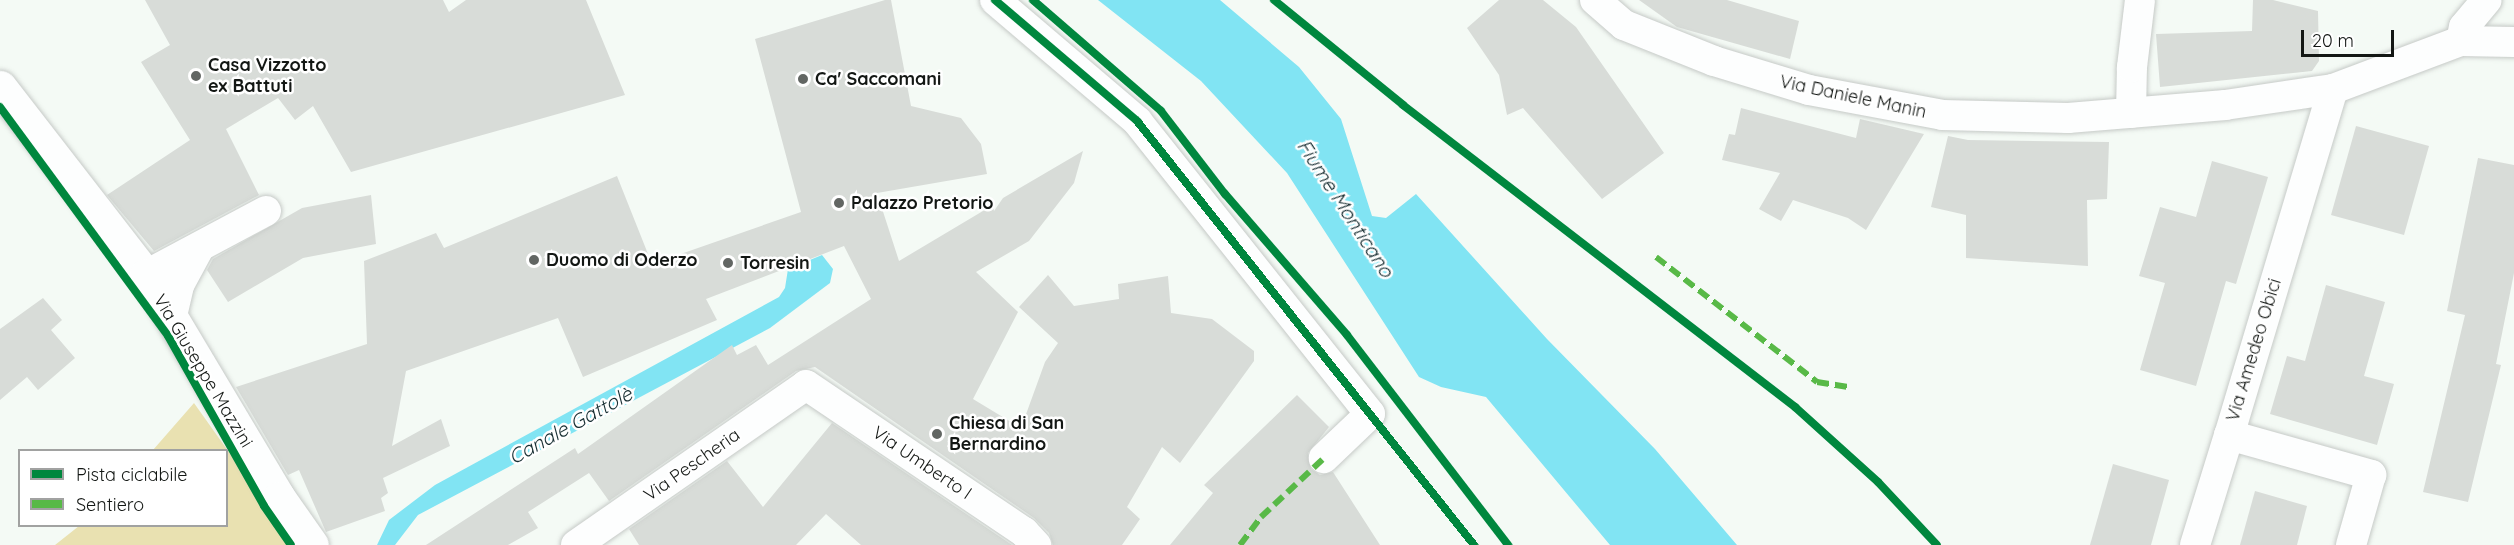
<!DOCTYPE html>
<html>
<head>
<meta charset="utf-8">
<style>
	body { margin:0 }
	#map { position:relative; width:2514px; height:545px; overflow:hidden; background:#f4faf5; font-family:Quicksand,sans-serif }
	div>[style] { position:absolute }
	.green>* { inset:0; background:#e9e1b1 }
	.water>* { inset:0; background:#81e4f3 }
	.building>* { inset:0; background:#d8dcd8 }
	.roads { filter:drop-shadow(0 0 2px #c6cac7) drop-shadow(0 0 2px #c6cac7) }
	.minor>* { height:30px; margin:-15px; padding:0 15px; transform-origin:15px; border-radius:15px; background:#fdfefe }
	.tertiary>* { height:33px; margin:-16.5px; padding:0 16.5px; transform-origin:16.5px; border-radius:16.5px; background:#fdfefe }
	.quiet>* { height:6px; margin-top:-3px; transform-origin:0; background:repeating-linear-gradient(90deg,#58b947 0 12px,transparent 0 18px) }
	.cycleway>* { height:8px; margin:-4px; padding:0 4px; transform-origin:4px; border-radius:4px; background:#00873e }
	.dots>* { width:16px; height:16px; translate:-50% -50%; box-sizing:border-box; border:3px solid #fff; border-radius:50% }
	span { translate:-50% -50%; white-space:nowrap; text-align:center; line-height:1.15; -webkit-text-stroke:5px #fff; paint-order:stroke }
	.poi-label { font-size:18px; color:#131714; font-weight:700 }
	.left { translate:0 -50%; text-align:left }
	.street-label { font-size:18px; color:#131714 }
	.water-label { font-size:20px; color:#182f33; font-style:italic }
	.legend { position:absolute; left:18px; top:449px; width:210px; height:78px; box-sizing:border-box; background:#fff; border:2px solid #a1a2a1; margin:0; padding:8px 10px; list-style:none; font-size:18px; color:#131714 }
	.legend li { display:flex; align-items:center; gap:12px; height:30px }
	.legend b { width:30px; border:2px solid #a1a2a1 }
	.scale { position:absolute; left:2301px; top:30px; width:93px; height:27px; box-sizing:border-box; border:3px solid #131714; border-top:0; padding-left:8px; font-size:18px; line-height:21px; white-space:nowrap; color:#131714; -webkit-text-stroke:4px #fff; paint-order:stroke }
</style>
</head>
<body>
<div id="map">
	<div class="green">
		<i style="clip-path:polygon(194px 403px,295px 545px,55px 545px,79px 526px,226px 526px,226px 450px,153px 450px)"></i>
	</div>
	<div class="water">
		<i style="clip-path:polygon(1098px 0,1220px 0,1299px 67px,1341px 119px,1372px 216px,1386px 218px,1416px 194px,1547px 339px,1655px 449px,1737px 545px,1610px 545px,1486px 397px,1441px 387px,1419px 377px,1287px 173px,1201px 81px)"></i>
		<i style="clip-path:polygon(822px 255px,833px 269px,830px 283px,770px 328px,418px 515px,395px 545px,377px 545px,389px 520px,435px 485px,779px 297px,785px 288px,788px 269px)"></i>
	</div>
	<div class="building">
		<i style="clip-path:polygon(145px 0,443px 0,449px 12px,466px 0,586px 0,625px 95px,351px 172px,313px 106px,295px 120px,278px 98px,226px 129px,259px 195px,154px 251px,107px 195px,190px 140px,141px 62px,170px 45px)"></i>
		<i style="clip-path:polygon(885px 0,891px 0,911px 106px,961px 118px,981px 144px,987px 174px,877px 193px,899px 261px,993px 205px,994px 211px,1003px 198px,1083px 151px,1074px 183px,1029px 241px,976px 272px,1018px 312px,973px 399px,1021px 428px,1045px 362px,1058px 343px,1019px 307px,1048px 275px,1074px 306px,1119px 299px,1118px 284px,1168px 276px,1171px 313px,1212px 319px,1254px 351px,1254px 361px,1180px 463px,1162px 447px,1127px 507px,1140px 519px,1122px 545px,1053px 545px,1049px 533px,1034px 518px,815px 367px,796px 371px,609px 501px,589px 473px,528px 512px,538px 528px,508px 545px,426px 545px,575px 448px,578px 454px,732px 345px,737px 355px,756px 345px,768px 365px,871px 299px,844px 246px,706px 299px,717px 320px,583px 377px,558px 318px,406px 371px,392px 446px,441px 419px,450px 446px,383px 478px,388px 493px,381px 498px,385px 511px,326px 532px,299px 470px,288px 475px,236px 387px,367px 344px,364px 261px,436px 233px,444px 248px,617px 176px,652px 264px,801px 212px,755px 39px)"></i>
		<i style="clip-path:polygon(1499px 0,1543px 0,1576px 27px,1664px 153px,1602px 199px,1523px 108px,1507px 115px,1499px 75px,1467px 28px)"></i>
		<i style="clip-path:polygon(1639px 0,1727px 0,1799px 21px,1790px 59px,1677px 27px)"></i>
		<i style="clip-path:polygon(2253px 0,2273px 0,2318px 11px,2319px 61px,2312px 71px,2160px 87px,2156px 34px,2252px 31px)"></i>
		<i style="clip-path:polygon(1741px 108px,1856px 138px,1860px 119px,1924px 134px,1866px 230px,1848px 218px,1793px 200px,1781px 221px,1759px 209px,1780px 173px,1722px 160px,1729px 134px,1735px 135px)"></i>
		<i style="clip-path:polygon(2356px 126px,2429px 146px,2404px 235px,2331px 215px)"></i>
		<i style="clip-path:polygon(1948px 136px,1968px 140px,2109px 142px,2107px 199px,2087px 200px,2088px 266px,1966px 258px,1966px 215px,1931px 207px)"></i>
		<i style="clip-path:polygon(2478px 158px,2514px 165px,2514px 273px,2496px 364px,2501px 365px,2468px 502px,2423px 492px,2465px 315px,2447px 311px)"></i>
		<i style="clip-path:polygon(2212px 161px,2268px 177px,2236px 284px,2226px 281px,2196px 386px,2140px 370px,2165px 283px,2139px 276px,2160px 207px,2196px 217px)"></i>
		<i style="clip-path:polygon(371px 195px,376px 244px,303px 258px,228px 302px,207px 270px,213px 259px,302px 208px)"></i>
		<i style="clip-path:polygon(2326px 285px,2385px 302px,2364px 376px,2394px 384px,2377px 445px,2270px 414px,2287px 356px,2305px 361px)"></i>
		<i style="clip-path:polygon(43px 298px,62px 320px,51px 330px,75px 358px,38px 390px,27px 377px,0 400px,0 329px)"></i>
		<i style="clip-path:polygon(1297px 395px,1329px 427px,1308px 453px,1311px 469px,1320px 475px,1333px 472px,1380px 545px,1170px 545px,1213px 493px,1204px 485px)"></i>
		<i style="clip-path:polygon(832px 423px,1012px 545px,861px 545px,826px 514px,796px 545px,639px 545px,629px 529px,727px 461px,763px 507px)"></i>
		<i style="clip-path:polygon(2113px 464px,2169px 480px,2151px 545px,2090px 545px)"></i>
		<i style="clip-path:polygon(2255px 491px,2307px 506px,2297px 545px,2240px 545px)"></i>
	</div>
	<div class="roads">
		<div class="minor">
			<i style="left:995px;top:0;width:187px;rotate:40.4deg"></i>
			<i style="left:1137px;top:121px;width:374px;rotate:51.5deg"></i>
			<i style="left:1370px;top:414px;width:64px;rotate:136.3deg"></i>
			<i style="left:1595px;top:0;width:38px;rotate:41deg"></i>
			<i style="left:1624px;top:25px;width:97px;rotate:21.8deg"></i>
			<i style="left:1714px;top:61px;width:99px;rotate:17deg"></i>
			<i style="left:1809px;top:90px;width:135px;rotate:10.6deg"></i>
			<i style="left:1942px;top:115px;width:126px;rotate:1.4deg"></i>
			<i style="left:2068px;top:118px;width:158px;rotate:-4.7deg"></i>
			<i style="left:2225px;top:105px;width:109px;rotate:-8.4deg"></i>
			<i style="left:2333px;top:89px;width:137px;rotate:-20.6deg"></i>
			<i style="left:2461px;top:41px;width:53px;rotate:1.1deg"></i>
			<i style="left:2461px;top:41px;width:14px;rotate:-78deg"></i>
			<i style="left:2464px;top:27px;width:35px;rotate:-50deg"></i>
			<i style="left:2333px;top:89px;width:361px;rotate:106.7deg"></i>
			<i style="left:2229px;top:435px;width:148px;rotate:15.7deg"></i>
			<i style="left:2371px;top:475px;width:73px;rotate:105.9deg"></i>
			<i style="left:2131px;top:113px;width:46px;rotate:-88.8deg"></i>
			<i style="left:2132px;top:67px;width:67px;rotate:-83.2deg"></i>
			<i style="left:146px;top:275px;width:136px;rotate:-28.1deg"></i>
			<i style="left:172px;top:316px;width:32px;rotate:-77deg"></i>
			<i style="left:179px;top:285px;width:42px;rotate:-61.6deg"></i>
			<i style="left:576px;top:545px;width:280px;rotate:-34.8deg"></i>
			<i style="left:806px;top:385px;width:263px;rotate:34deg"></i>
			<i style="left:1024px;top:532px;width:18px;rotate:47deg"></i>
			<i style="left:2195px;top:545px;width:115px;rotate:-72.8deg"></i>
		</div>
		<div class="tertiary">
			<i style="left:0;top:87px;width:238px;rotate:52.2deg"></i>
			<i style="left:146px;top:275px;width:260px;rotate:59.2deg"></i>
			<i style="left:279px;top:498px;width:57px;rotate:54.9deg"></i>
		</div>
	</div>
	<div class="quiet">
		<i style="left:1656px;top:257px;width:204px;rotate:37.8deg"></i>
		<i style="left:1817px;top:382px;width:33px;rotate:9deg"></i>
		<i style="left:1240px;top:545px;width:35px;rotate:-53deg"></i>
		<i style="left:1261px;top:517px;width:86px;rotate:-43.1deg"></i>
	</div>
	<div class="cycleway">
		<i style="left:995px;top:0;width:187px;rotate:40.4deg"></i>
		<i style="left:1137px;top:121px;width:542px;rotate:51.52deg"></i>
		<i style="left:1033px;top:0;width:169px;rotate:40.9deg"></i>
		<i style="left:1161px;top:111px;width:105px;rotate:52.4deg"></i>
		<i style="left:1225px;top:194px;width:186px;rotate:49.1deg"></i>
		<i style="left:1347px;top:335px;width:265px;rotate:52.5deg"></i>
		<i style="left:1274px;top:0;width:166px;rotate:39.1deg"></i>
		<i style="left:1403px;top:105px;width:495px;rotate:37.6deg"></i>
		<i style="left:1795px;top:407px;width:112px;rotate:42.1deg"></i>
		<i style="left:1878px;top:482px;width:86px;rotate:46.9deg"></i>
		<i style="left:0;top:107px;width:284px;rotate:53.7deg"></i>
		<i style="left:168px;top:336px;width:195px;rotate:60.5deg"></i>
		<i style="left:264px;top:506px;width:47px;rotate:55.3deg"></i>
	</div>
	<div class="dots">
		<i style="left:196px;top:76px;background:#626663"></i>
		<i style="left:803px;top:79px;background:#626663"></i>
		<i style="left:839px;top:203px;background:#626663"></i>
		<i style="left:534px;top:260px;background:#626663"></i>
		<i style="left:728px;top:263px;background:#626663"></i>
		<i style="left:937px;top:434px;background:#626663"></i>
	</div>
	<div class="poi-label">
		<span class="left" style="left:208px;top:76px">Casa Vizzotto<br>ex Battuti</span>
		<span class="left" style="left:815px;top:79px">Ca' Saccomani</span>
		<span class="left" style="left:851px;top:203px">Palazzo Pretorio</span>
		<span class="left" style="left:546px;top:260px">Duomo di Oderzo</span>
		<span class="left" style="left:740px;top:263px">Torresin</span>
		<span class="left" style="left:949px;top:434px">Chiesa di San<br>Bernardino</span>
	</div>
	<div class="street-label">
		<span style="left:1853px;top:97px;rotate:12deg">Via Daniele Manin</span>
		<span style="left:2254px;top:350px;rotate:-73deg">Via Amedeo Obici</span>
		<span style="left:203px;top:371px;rotate:59deg">Via Giuseppe Mazzini</span>
		<span style="left:922px;top:463px;rotate:34deg">Via Umberto I</span>
		<span style="left:692px;top:465px;rotate:-35deg">Via Pescheria</span>
	</div>
	<div class="water-label">
		<span style="left:1346px;top:208px;rotate:57deg">Fiume Monticano</span>
		<span style="left:570px;top:425px;rotate:-29deg">Canale Gattolè</span>
	</div>
	<ul class="legend">
	<li><b style="height:8px;background:#00873e"></b>Pista ciclabile</li>
	<li><b style="height:8px;background:#58b947"></b>Sentiero</li>
	</ul>
	<div class="scale">20 m</div>
</div>
</body>
</html>
